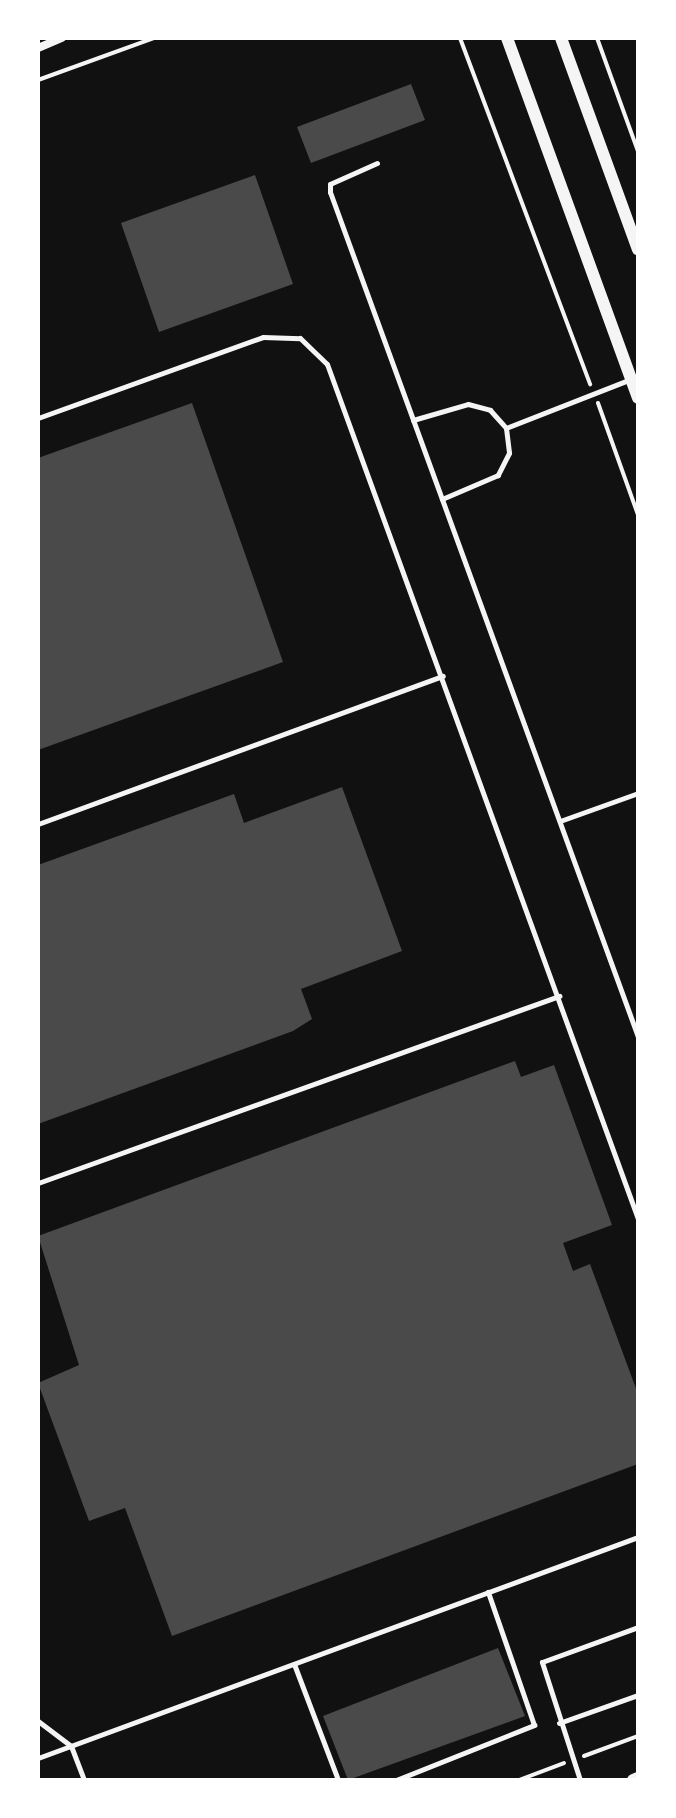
<!DOCTYPE html>
<html>
<head>
<meta charset="utf-8">
<style>
	body { margin:0 }
	#map { position:relative; width:676px; height:1818px; overflow:hidden; background:#111; font-family:Mulish,sans-serif }
	div>[style] { position:absolute }
	.building>* { inset:0; background:#4a4a4a }
	.path>* { height:4px; margin:-2px; padding:0 2px; transform-origin:2px; border-radius:2px; background:#f5f5f5 }
	.service>* { height:5px; margin:-2.5px; padding:0 2.5px; transform-origin:2.5px; border-radius:2.5px; background:#f5f5f5 }
	.minor>* { height:8px; margin:-4px; padding:0 4px; transform-origin:4px; border-radius:4px; background:#f5f5f5 }
	.tertiary>* { height:12px; margin:-6px; padding:0 6px; transform-origin:6px; border-radius:6px; background:#f5f5f5 }
	span { translate:-50% -50%; white-space:nowrap; text-align:center; line-height:1.15; -webkit-text-stroke:8px #fff; paint-order:stroke }
	.frame { position:absolute; inset:0; border:40px solid #fff; pointer-events:none }
</style>
</head>
<body>
<div id="map">
	<div class="building">
		<i style="clip-path:polygon(411px 84px,425px 120px,311px 163px,297px 127px)"></i>
		<i style="clip-path:polygon(255px 175px,293px 284px,159px 332px,121px 223px)"></i>
		<i style="clip-path:polygon(192px 403px,283px 662px,38px 750px,38px 458px)"></i>
		<i style="clip-path:polygon(342px 787px,402px 951px,301px 989px,312px 1019px,293px 1031px,38px 1124px,38px 865px,234px 794px,244px 823px)"></i>
		<i style="clip-path:polygon(515px 1061px,521px 1077px,554px 1065px,612px 1225px,563px 1243px,573px 1271px,590px 1264px,638px 1394px,638px 1464px,172px 1636px,125px 1508px,89px 1521px,38px 1383px,79px 1365px,38px 1236px)"></i>
		<i style="clip-path:polygon(498px 1648px,525px 1716px,348px 1780px,323px 1716px)"></i>
	</div>
	<div class="path">
		<i style="left:460px;top:38px;width:370px;rotate:69.4deg"></i>
		<i style="left:597px;top:38px;width:120px;rotate:70.1deg"></i>
		<i style="left:38px;top:80px;width:123px;rotate:-19.9deg"></i>
		<i style="left:598px;top:403px;width:119px;rotate:70.3deg"></i>
		<i style="left:584px;top:1756px;width:58px;rotate:-20.3deg"></i>
		<i style="left:519px;top:1780px;width:48px;rotate:-20.7deg"></i>
	</div>
	<div class="service">
		<i style="left:377px;top:163px;width:51px;rotate:155.9deg"></i>
		<i style="left:330px;top:184px;width:8px;rotate:90deg"></i>
		<i style="left:330px;top:192px;width:899px;rotate:69.97deg"></i>
		<i style="left:38px;top:418px;width:239px;rotate:-19.8deg"></i>
		<i style="left:263px;top:337px;width:37px;rotate:2deg"></i>
		<i style="left:300px;top:338px;width:37px;rotate:44deg"></i>
		<i style="left:327px;top:364px;width:910px;rotate:70.01deg"></i>
		<i style="left:413px;top:420px;width:57px;rotate:-16.2deg"></i>
		<i style="left:468px;top:404px;width:23px;rotate:15deg"></i>
		<i style="left:490px;top:410px;width:24px;rotate:48deg"></i>
		<i style="left:506px;top:428px;width:25px;rotate:83deg"></i>
		<i style="left:509px;top:453px;width:25px;rotate:117deg"></i>
		<i style="left:498px;top:475px;width:61px;rotate:156.8deg"></i>
		<i style="left:506px;top:428px;width:134px;rotate:-21.4deg"></i>
		<i style="left:560px;top:821px;width:83px;rotate:-19.7deg"></i>
		<i style="left:38px;top:824px;width:431px;rotate:-20.1deg"></i>
		<i style="left:38px;top:1183px;width:554px;rotate:-19.74deg"></i>
		<i style="left:294px;top:1664px;width:124px;rotate:69.2deg"></i>
		<i style="left:38px;top:1721px;width:41px;rotate:37.1deg"></i>
		<i style="left:71px;top:1746px;width:36px;rotate:69deg"></i>
		<i style="left:559px;top:1723px;width:84px;rotate:-19.5deg"></i>
		<i style="left:38px;top:1758px;width:639px;rotate:-20.22deg"></i>
		<i style="left:396px;top:1780px;width:149px;rotate:-21.7deg"></i>
		<i style="left:534px;top:1725px;width:141px;rotate:-109.1deg"></i>
		<i style="left:580px;top:1780px;width:124px;rotate:-107.9deg"></i>
		<i style="left:542px;top:1662px;width:102px;rotate:-20deg"></i>
	</div>
	<div class="minor">
		<i style="left:38px;top:48px;width:26px;rotate:-23deg"></i>
	</div>
	<div class="tertiary">
		<i style="left:507px;top:38px;width:383px;rotate:70deg"></i>
		<i style="left:561px;top:38px;width:225px;rotate:70deg"></i>
		<i style="left:633px;top:1780px;width:5px;rotate:-22deg"></i>
	</div>
	<div class="frame"></div>
</div>
</body>
</html>
